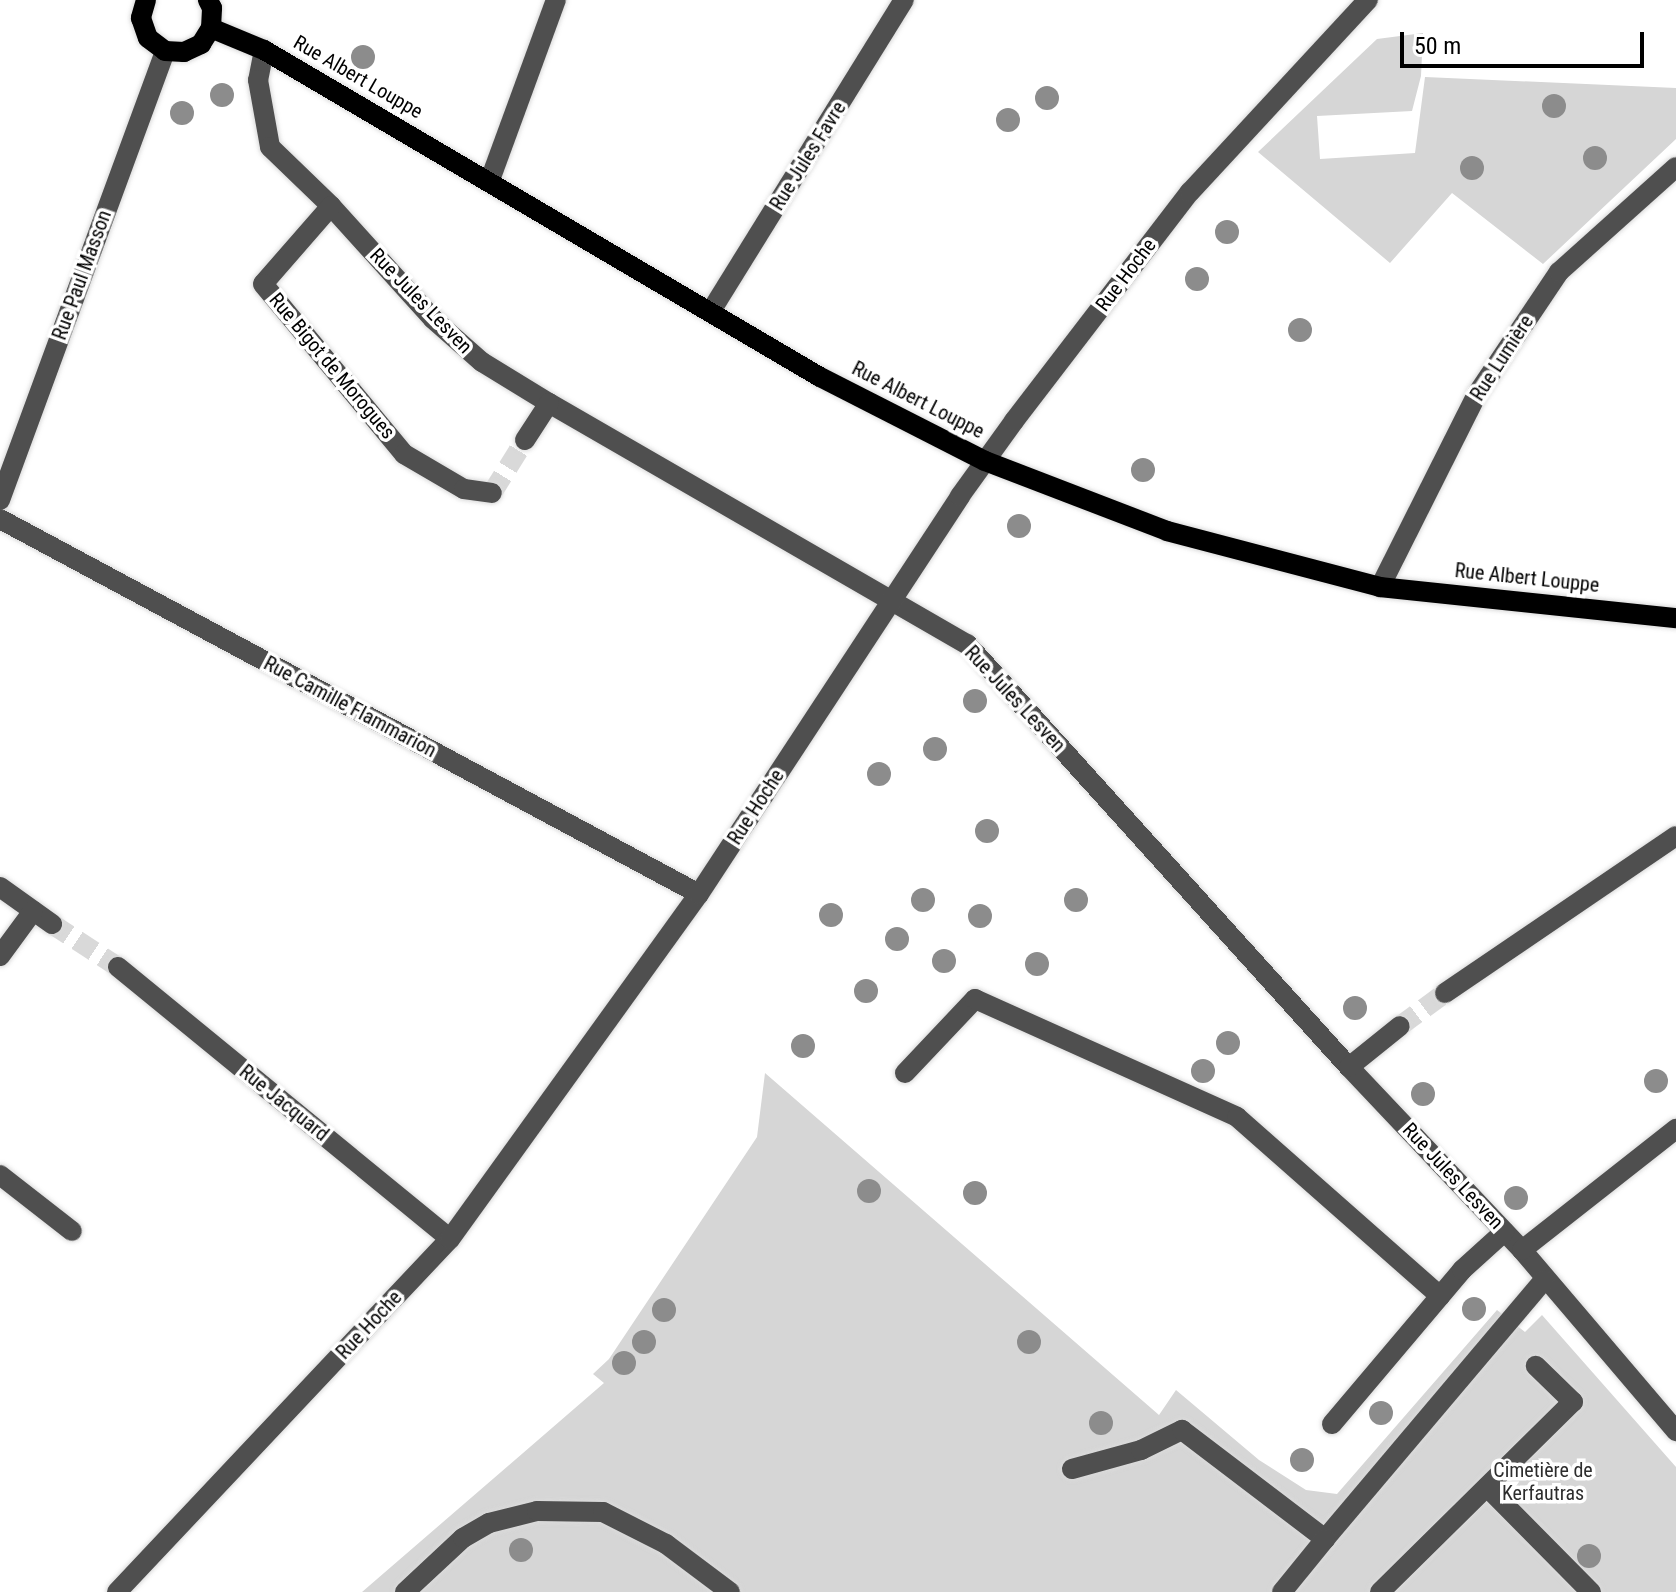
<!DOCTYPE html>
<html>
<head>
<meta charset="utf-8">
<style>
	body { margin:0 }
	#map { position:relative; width:1676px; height:1592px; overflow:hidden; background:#fff; font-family:"Roboto Condensed",sans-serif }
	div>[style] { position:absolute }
	.green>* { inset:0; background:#d6d6d6 }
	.minor-tunnel>* { height:20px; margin-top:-10px; transform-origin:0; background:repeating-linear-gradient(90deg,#d9d9d9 0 20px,transparent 0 30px) }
	.roads { filter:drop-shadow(0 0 2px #dbdbdb) drop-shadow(0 0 2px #dbdbdb) }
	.minor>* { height:20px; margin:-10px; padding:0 10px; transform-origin:10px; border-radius:10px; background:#4f4f4f }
	.major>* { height:20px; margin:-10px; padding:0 10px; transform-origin:10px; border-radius:10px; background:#000 }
	.trees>* { width:24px; height:24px; margin:-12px; border-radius:50%; background:#8c8c8c }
	span { translate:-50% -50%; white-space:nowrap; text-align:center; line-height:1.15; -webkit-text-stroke:7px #fff; paint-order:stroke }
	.street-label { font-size:20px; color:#000 }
	.park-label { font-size:20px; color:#2d2d2d }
	.scale { position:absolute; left:1400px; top:32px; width:244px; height:36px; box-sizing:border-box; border:4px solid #000; border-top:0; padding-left:10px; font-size:24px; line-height:28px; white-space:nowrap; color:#000; -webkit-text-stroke:6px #fff; paint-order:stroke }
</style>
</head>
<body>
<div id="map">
	<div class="green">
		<i style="clip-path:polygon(1423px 33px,1421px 76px,1412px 111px,1317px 116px,1320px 159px,1415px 153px,1425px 77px,1676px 88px,1676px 139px,1543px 264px,1452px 193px,1390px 263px,1258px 152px,1377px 39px)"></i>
		<i style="clip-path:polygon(765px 1073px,1159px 1415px,1176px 1390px,1259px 1460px,1306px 1490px,1337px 1494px,1497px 1310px,1525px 1332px,1542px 1315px,1676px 1467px,1676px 1592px,362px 1592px,604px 1383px,593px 1374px,609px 1359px,757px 1137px)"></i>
	</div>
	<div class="minor-tunnel">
		<i style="left:492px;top:493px;width:62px;rotate:-58.1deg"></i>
		<i style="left:52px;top:924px;width:79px;rotate:33.1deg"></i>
		<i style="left:1400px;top:1026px;width:56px;rotate:-36.3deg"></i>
	</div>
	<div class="roads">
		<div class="minor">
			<i style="left:264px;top:50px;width:31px;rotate:101deg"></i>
			<i style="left:258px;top:80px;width:68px;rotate:79.8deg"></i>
			<i style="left:270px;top:147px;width:85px;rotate:44deg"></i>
			<i style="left:331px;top:206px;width:152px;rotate:47.9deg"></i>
			<i style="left:433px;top:319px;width:65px;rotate:41.3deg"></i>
			<i style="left:482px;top:362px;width:79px;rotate:31.5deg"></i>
			<i style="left:549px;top:403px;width:482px;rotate:30deg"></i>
			<i style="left:967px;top:644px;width:570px;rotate:47.92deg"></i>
			<i style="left:1349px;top:1067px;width:252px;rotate:46.6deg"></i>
			<i style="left:1522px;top:1250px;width:238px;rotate:49.6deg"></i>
			<i style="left:490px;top:180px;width:192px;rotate:-69.9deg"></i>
			<i style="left:331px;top:206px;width:103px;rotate:131.1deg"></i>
			<i style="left:263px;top:284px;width:221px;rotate:50.3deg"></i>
			<i style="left:404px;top:454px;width:69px;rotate:30.3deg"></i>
			<i style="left:464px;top:489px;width:28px;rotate:8deg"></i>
			<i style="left:711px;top:311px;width:366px;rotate:-58.2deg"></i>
			<i style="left:525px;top:440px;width:44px;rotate:-57deg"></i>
			<i style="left:0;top:500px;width:478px;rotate:-69.8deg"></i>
			<i style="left:0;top:519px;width:793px;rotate:28.21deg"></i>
			<i style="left:1380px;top:587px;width:216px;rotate:-63.3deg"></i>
			<i style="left:1477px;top:394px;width:147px;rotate:-56.1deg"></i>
			<i style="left:1559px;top:272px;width:157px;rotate:-41.9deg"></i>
			<i style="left:0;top:887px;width:64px;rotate:35.4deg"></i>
			<i style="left:0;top:956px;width:56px;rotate:-53.7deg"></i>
			<i style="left:118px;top:967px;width:429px;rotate:39.3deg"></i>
			<i style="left:1445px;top:993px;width:279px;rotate:-34.2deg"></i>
			<i style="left:1349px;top:1067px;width:65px;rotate:-38.8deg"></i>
			<i style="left:905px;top:1073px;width:102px;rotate:-46.6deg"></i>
			<i style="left:975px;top:999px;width:287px;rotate:24.2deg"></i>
			<i style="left:1237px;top:1117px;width:271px;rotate:41.4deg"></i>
			<i style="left:0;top:1175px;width:91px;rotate:37.9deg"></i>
			<i style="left:1522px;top:1250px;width:196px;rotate:-38.2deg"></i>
			<i style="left:1332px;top:1424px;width:202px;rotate:-49.8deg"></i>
			<i style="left:1462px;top:1270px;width:57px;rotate:-42.1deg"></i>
			<i style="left:1072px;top:1469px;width:72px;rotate:-15.4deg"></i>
			<i style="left:1141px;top:1450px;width:46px;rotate:-26deg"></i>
			<i style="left:1182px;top:1430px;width:180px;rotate:37.3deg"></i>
			<i style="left:1325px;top:1539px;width:339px;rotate:-49.8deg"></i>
			<i style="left:1487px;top:1487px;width:148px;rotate:45.3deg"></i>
			<i style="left:117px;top:1592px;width:485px;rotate:-46.7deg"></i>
			<i style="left:450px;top:1239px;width:425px;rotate:-54.2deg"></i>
			<i style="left:699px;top:894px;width:476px;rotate:-56.7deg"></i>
			<i style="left:960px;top:496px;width:92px;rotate:-54.2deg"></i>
			<i style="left:1014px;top:421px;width:289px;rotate:-52.5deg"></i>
			<i style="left:1190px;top:192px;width:262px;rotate:-47.2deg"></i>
			<i style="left:405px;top:1592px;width:79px;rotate:-43deg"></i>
			<i style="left:463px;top:1538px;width:30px;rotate:-30deg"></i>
			<i style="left:489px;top:1523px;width:49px;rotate:-14deg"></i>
			<i style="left:537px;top:1511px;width:66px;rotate:0.9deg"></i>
			<i style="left:603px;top:1512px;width:71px;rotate:26.9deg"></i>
			<i style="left:666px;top:1544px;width:80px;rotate:36.9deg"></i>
			<i style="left:1282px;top:1592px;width:68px;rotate:-50.9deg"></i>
			<i style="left:1380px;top:1592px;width:271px;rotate:-44.6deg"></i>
			<i style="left:1573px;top:1402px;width:52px;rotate:-135.8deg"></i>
		</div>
		<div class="major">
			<i style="left:146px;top:0;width:19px;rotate:106deg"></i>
			<i style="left:141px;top:18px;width:21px;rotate:71deg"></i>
			<i style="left:148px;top:38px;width:21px;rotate:37deg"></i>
			<i style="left:165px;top:51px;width:19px;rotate:3deg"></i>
			<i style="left:184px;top:52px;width:19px;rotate:-25deg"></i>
			<i style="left:201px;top:44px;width:19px;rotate:-58deg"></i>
			<i style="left:211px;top:28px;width:20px;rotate:-87deg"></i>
			<i style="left:212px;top:8px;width:9px;rotate:-117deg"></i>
			<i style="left:211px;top:28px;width:57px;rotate:22.5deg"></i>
			<i style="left:264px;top:50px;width:645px;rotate:30.46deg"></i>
			<i style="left:820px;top:377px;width:185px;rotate:27deg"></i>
			<i style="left:985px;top:461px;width:195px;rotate:21deg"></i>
			<i style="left:1167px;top:531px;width:220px;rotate:14.7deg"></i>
			<i style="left:1380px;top:587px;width:298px;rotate:6deg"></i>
		</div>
	</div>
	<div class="trees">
		<i style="left:363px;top:57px"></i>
		<i style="left:222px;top:95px"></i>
		<i style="left:1047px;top:98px"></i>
		<i style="left:1554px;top:106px"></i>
		<i style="left:182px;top:113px"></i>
		<i style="left:1008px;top:120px"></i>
		<i style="left:1595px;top:158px"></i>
		<i style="left:1472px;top:168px"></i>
		<i style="left:1227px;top:232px"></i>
		<i style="left:1197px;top:279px"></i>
		<i style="left:1300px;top:330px"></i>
		<i style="left:1143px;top:470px"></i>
		<i style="left:1019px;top:526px"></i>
		<i style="left:975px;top:701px"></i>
		<i style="left:935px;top:749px"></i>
		<i style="left:879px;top:774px"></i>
		<i style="left:987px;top:831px"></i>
		<i style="left:923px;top:900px"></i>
		<i style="left:1076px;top:900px"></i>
		<i style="left:831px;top:915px"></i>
		<i style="left:980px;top:916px"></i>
		<i style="left:897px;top:939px"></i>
		<i style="left:944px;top:961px"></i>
		<i style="left:1037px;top:964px"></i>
		<i style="left:866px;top:991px"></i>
		<i style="left:1355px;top:1008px"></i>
		<i style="left:1228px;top:1043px"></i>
		<i style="left:803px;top:1046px"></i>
		<i style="left:1203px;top:1071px"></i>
		<i style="left:1656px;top:1081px"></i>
		<i style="left:1423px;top:1094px"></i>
		<i style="left:869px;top:1191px"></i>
		<i style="left:975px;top:1193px"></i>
		<i style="left:1516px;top:1198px"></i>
		<i style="left:1474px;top:1309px"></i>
		<i style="left:664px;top:1310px"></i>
		<i style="left:644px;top:1342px"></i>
		<i style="left:1029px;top:1342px"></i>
		<i style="left:624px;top:1363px"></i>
		<i style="left:1381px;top:1413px"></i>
		<i style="left:1101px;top:1423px"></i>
		<i style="left:1302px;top:1460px"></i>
		<i style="left:521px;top:1550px"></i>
		<i style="left:1589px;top:1556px"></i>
	</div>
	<div class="street-label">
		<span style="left:358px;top:77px;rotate:30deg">Rue Albert Louppe</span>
		<span style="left:808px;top:156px;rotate:-58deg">Rue Jules Favre</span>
		<span style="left:82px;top:275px;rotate:-70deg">Rue Paul Masson</span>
		<span style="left:1126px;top:275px;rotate:-53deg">Rue Hoche</span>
		<span style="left:421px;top:301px;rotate:46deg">Rue Jules Lesven</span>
		<span style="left:1502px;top:358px;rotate:-57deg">Rue Lumière</span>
		<span style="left:332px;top:366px;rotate:50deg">Rue Bigot de Morogues</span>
		<span style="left:918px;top:400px;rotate:27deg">Rue Albert Louppe</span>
		<span style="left:1527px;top:578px;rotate:6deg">Rue Albert Louppe</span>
		<span style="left:1015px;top:699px;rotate:47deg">Rue Jules Lesven</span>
		<span style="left:350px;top:707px;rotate:28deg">Rue Camille Flammarion</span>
		<span style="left:756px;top:807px;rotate:-57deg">Rue Hoche</span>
		<span style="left:284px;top:1103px;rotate:39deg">Rue Jacquard</span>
		<span style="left:1453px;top:1176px;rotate:47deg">Rue Jules Lesven</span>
		<span style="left:369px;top:1325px;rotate:-47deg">Rue Hoche</span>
	</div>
	<div class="park-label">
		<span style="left:1543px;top:1482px">Cimetière de<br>Kerfautras</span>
	</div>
	<div class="scale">50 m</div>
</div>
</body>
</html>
